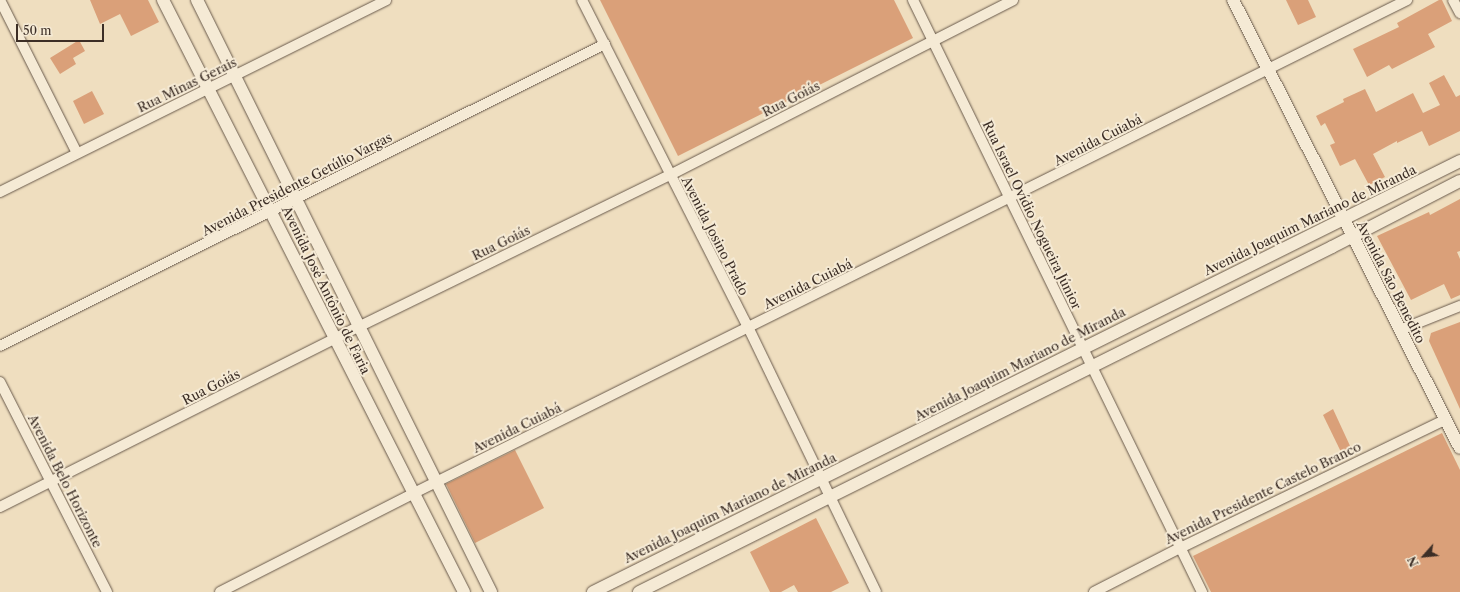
<!DOCTYPE html>
<html>
<head>
<meta charset="utf-8">
<style>
	body { margin:0 }
	#map { position:relative; width:1460px; height:592px; overflow:hidden; background:#efdebf; font-family:"Libre Caslon Text",serif }
	div>[style] { position:absolute }
	.building>* { inset:0; background:#daa079 }
	.roads { filter:drop-shadow(0 0 1px #695a4c) drop-shadow(0 0 1px #695a4c) }
	.minor>* { height:10px; margin:-5px; padding:0 5px; transform-origin:5px; border-radius:5px; background:#f5ead5 }
	.tertiary>* { height:12px; margin:-6px; padding:0 6px; transform-origin:6px; border-radius:6px; background:#f5ead5 }
	span { translate:-50% -50%; white-space:nowrap; text-align:center; line-height:1.15; -webkit-text-stroke:4px #f5ead5; paint-order:stroke }
	.street-label { font-size:13px; color:#3c2e26 }
	.north { position:absolute; left:1404px; top:536px; width:40px; height:40px; -webkit-text-stroke:3px #f5ead5; paint-order:stroke; rotate:243deg; font-size:11px; font-weight:700; line-height:16px; text-align:center; color:#3c2e26 }
	.north::after { content:''; display:block; margin:auto; width:14px; height:18px; background:#3c2e26; clip-path:polygon(50% 0,100% 100%,50% 72%,0 100%) }
	.scale { position:absolute; left:16px; top:24px; width:88px; height:18px; box-sizing:border-box; border:2px solid #3c2e26; border-top:0; padding-left:5px; font-size:12px; line-height:14px; white-space:nowrap; color:#3c2e26; -webkit-text-stroke:3px #f5ead5; paint-order:stroke }
</style>
</head>
<body>
<div id="map">
	<div class="building">
		<i style="clip-path:polygon(90px 0,148px 0,159px 22px,131px 36px,120px 14px,100px 24px)"></i>
		<i style="clip-path:polygon(600px 0,894px 0,913px 38px,678px 156px)"></i>
		<i style="clip-path:polygon(1286px 0,1308px 0,1316px 17px,1298px 25px)"></i>
		<i style="clip-path:polygon(1439px 0,1442px 0,1452px 21px,1428px 34px,1435px 47px,1392px 69px,1389px 65px,1367px 77px,1353px 49px,1399px 27px,1397px 23px)"></i>
		<i style="clip-path:polygon(79px 40px,85px 51px,73px 58px,76px 64px,60px 74px,50px 58px)"></i>
		<i style="clip-path:polygon(1444px 75px,1456px 97px,1460px 95px,1460px 131px,1429px 146px,1422px 131px,1397px 143px,1397px 141px,1373px 154px,1385px 177px,1369px 185px,1355px 159px,1340px 166px,1330px 145px,1335px 143px,1325px 123px,1321px 126px,1316px 116px,1344px 102px,1343px 99px,1365px 89px,1376px 112px,1413px 93px,1423px 113px,1440px 105px,1429px 83px)"></i>
		<i style="clip-path:polygon(92px 91px,104px 114px,84px 124px,73px 101px)"></i>
		<i style="clip-path:polygon(1460px 199px,1460px 251px,1457px 252px,1460px 259px,1460px 295px,1451px 299px,1444px 284px,1411px 300px,1377px 236px,1429px 212px,1430px 215px)"></i>
		<i style="clip-path:polygon(1460px 322px,1460px 409px,1429px 341px,1431px 333px)"></i>
		<i style="clip-path:polygon(1333px 409px,1351px 448px,1341px 452px,1323px 415px)"></i>
		<i style="clip-path:polygon(1442px 433px,1460px 470px,1460px 592px,1211px 592px,1193px 556px)"></i>
		<i style="clip-path:polygon(515px 450px,544px 508px,475px 543px,446px 484px)"></i>
		<i style="clip-path:polygon(816px 518px,849px 583px,831px 592px,798px 592px,794px 585px,781px 592px,770px 592px,750px 552px)"></i>
	</div>
	<div class="roads">
		<div class="minor">
			<i style="left:0;top:0;width:171px;rotate:63.3deg"></i>
			<i style="left:582px;top:0;width:367px;rotate:63.1deg"></i>
			<i style="left:748px;top:327px;width:294px;rotate:64.2deg"></i>
			<i style="left:913px;top:0;width:659px;rotate:63.98deg"></i>
			<i style="left:1453px;top:0;width:15px;rotate:62deg"></i>
			<i style="left:0;top:192px;width:431px;rotate:-26.4deg"></i>
			<i style="left:1400px;top:330px;width:65px;rotate:-21.8deg"></i>
			<i style="left:0;top:346px;width:676px;rotate:-26.53deg"></i>
			<i style="left:0;top:382px;width:236px;rotate:63deg"></i>
			<i style="left:0;top:507px;width:401px;rotate:-26.7deg"></i>
			<i style="left:358px;top:327px;width:347px;rotate:-26deg"></i>
			<i style="left:670px;top:175px;width:385px;rotate:-27deg"></i>
			<i style="left:220px;top:592px;width:216px;rotate:-27deg"></i>
			<i style="left:412px;top:494px;width:1111px;rotate:-26.4deg"></i>
			<i style="left:1094px;top:592px;width:97px;rotate:-27.1deg"></i>
			<i style="left:1180px;top:548px;width:294px;rotate:-25.8deg"></i>
		</div>
		<div class="tertiary">
			<i style="left:163px;top:0;width:664px;rotate:63.05deg"></i>
			<i style="left:197px;top:0;width:661px;rotate:63.59deg"></i>
			<i style="left:1233px;top:0;width:502px;rotate:63.13deg"></i>
			<i style="left:593px;top:592px;width:968px;rotate:-26.43deg"></i>
			<i style="left:639px;top:592px;width:774px;rotate:-26.47deg"></i>
			<i style="left:1332px;top:247px;width:144px;rotate:-27.3deg"></i>
		</div>
	</div>
	<div class="street-label">
		<span style="left:187px;top:85px;rotate:-26deg">Rua Minas Gerais</span>
		<span style="left:791px;top:99px;rotate:-27deg">Rua Goiás</span>
		<span style="left:1098px;top:140px;rotate:-27deg">Avenida Cuiabá</span>
		<span style="left:297px;top:184px;rotate:-27deg">Avenida Presidente Getúlio Vargas</span>
		<span style="left:1032px;top:215px;rotate:64deg">Rua Israel Ovídio Nogueira Júnior</span>
		<span style="left:1310px;top:220px;rotate:-26deg">Avenida Joaquim Mariano de Miranda</span>
		<span style="left:715px;top:236px;rotate:63deg">Avenida Josino Prado</span>
		<span style="left:501px;top:243px;rotate:-26deg">Rua Goiás</span>
		<span style="left:1391px;top:282px;rotate:63deg">Avenida São Benedito</span>
		<span style="left:808px;top:284px;rotate:-26deg">Avenida Cuiabá</span>
		<span style="left:326px;top:290px;rotate:64deg">Avenida José Antônio de Faria</span>
		<span style="left:1020px;top:364px;rotate:-27deg">Avenida Joaquim Mariano de Miranda</span>
		<span style="left:211px;top:387px;rotate:-27deg">Rua Goiás</span>
		<span style="left:517px;top:428px;rotate:-26deg">Avenida Cuiabá</span>
		<span style="left:65px;top:481px;rotate:63deg">Avenida Belo Horizonte</span>
		<span style="left:1263px;top:493px;rotate:-26deg">Avenida Presidente Castelo Branco</span>
		<span style="left:730px;top:508px;rotate:-26deg">Avenida Joaquim Mariano de Miranda</span>
	</div>
	<div class="north">N</div>
	<div class="scale">50 m</div>
</div>
</body>
</html>
